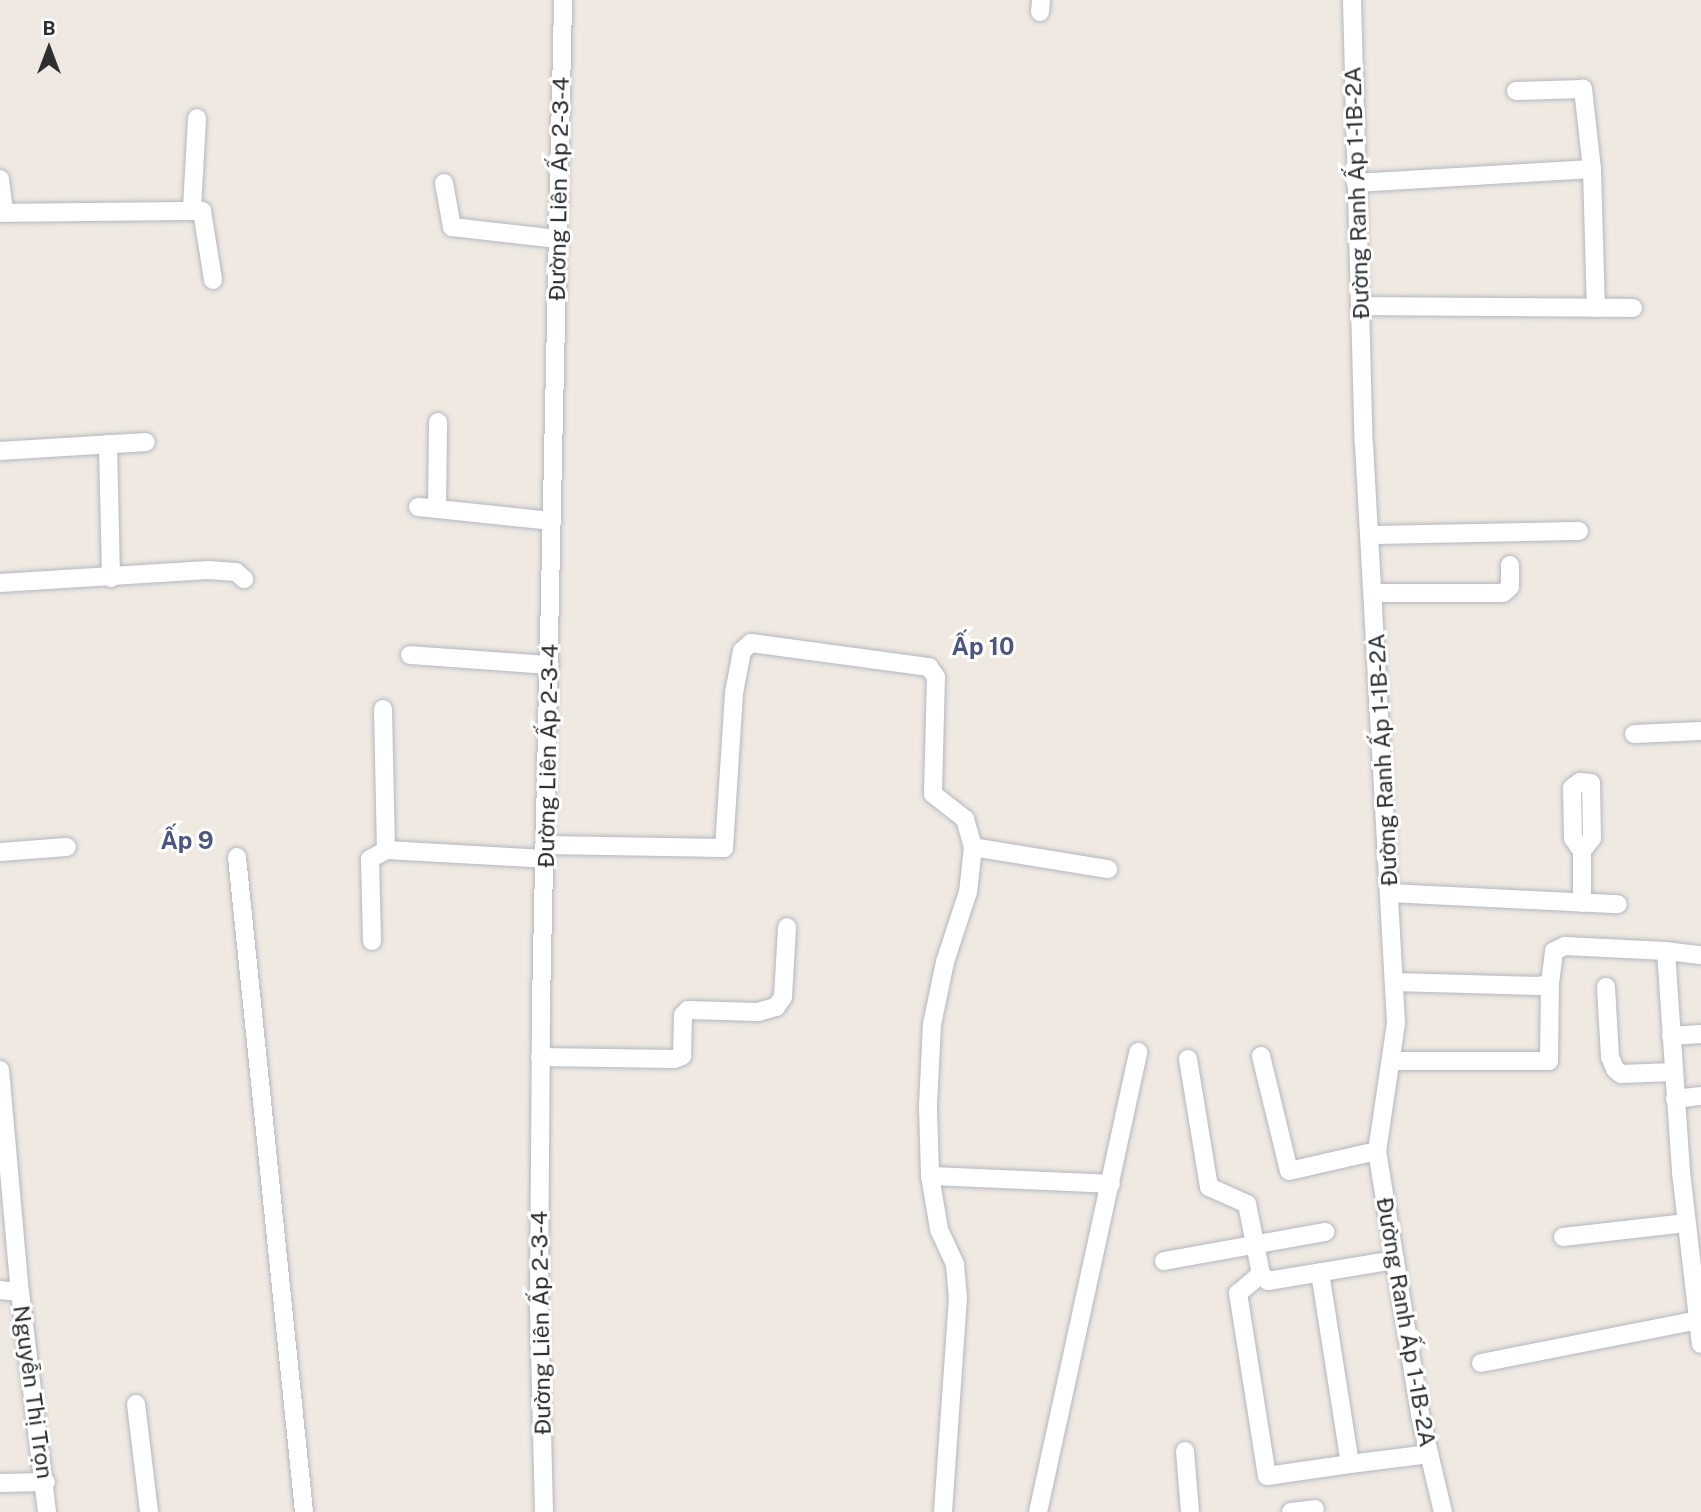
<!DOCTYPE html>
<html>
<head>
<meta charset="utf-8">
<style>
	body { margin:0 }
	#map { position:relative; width:1701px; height:1512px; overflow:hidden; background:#efe9e1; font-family:"Public Sans",sans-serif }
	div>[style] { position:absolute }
	.roads { filter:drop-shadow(0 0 2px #b4b7c1) drop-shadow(0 0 2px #b4b7c1) }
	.minor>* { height:18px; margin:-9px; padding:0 9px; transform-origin:9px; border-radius:9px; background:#fff }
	span { translate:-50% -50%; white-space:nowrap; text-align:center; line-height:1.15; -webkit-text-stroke:6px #fff; paint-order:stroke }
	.street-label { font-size:23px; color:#2e2e2e }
	.neighbourhood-label { font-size:24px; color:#4d5680; font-weight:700 }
	.north { position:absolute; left:14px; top:14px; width:70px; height:70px; -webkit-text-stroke:5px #fff; paint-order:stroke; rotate:0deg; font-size:19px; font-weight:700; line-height:28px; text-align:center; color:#2e2e2e }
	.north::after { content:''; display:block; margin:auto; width:24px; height:32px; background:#2e2e2e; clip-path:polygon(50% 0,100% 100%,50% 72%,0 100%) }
</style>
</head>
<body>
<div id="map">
	<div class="roads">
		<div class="minor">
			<i style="left:1352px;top:0;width:444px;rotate:88.5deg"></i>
			<i style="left:1364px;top:444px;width:580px;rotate:86.84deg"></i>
			<i style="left:1396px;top:1023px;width:129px;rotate:98.4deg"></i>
			<i style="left:1377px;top:1151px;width:267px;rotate:80.7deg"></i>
			<i style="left:1420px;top:1415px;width:100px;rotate:76.7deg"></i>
			<i style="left:1040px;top:12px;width:12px;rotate:-85deg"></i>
			<i style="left:1592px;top:169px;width:139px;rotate:88.4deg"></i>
			<i style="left:0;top:179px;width:34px;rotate:83deg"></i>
			<i style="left:444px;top:183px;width:45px;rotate:79.7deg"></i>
			<i style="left:452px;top:227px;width:106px;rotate:6.5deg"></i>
			<i style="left:1356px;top:183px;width:236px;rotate:-3.4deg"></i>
			<i style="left:1592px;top:169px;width:81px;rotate:-96.4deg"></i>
			<i style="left:1583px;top:89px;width:67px;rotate:178.3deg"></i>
			<i style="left:192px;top:208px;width:90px;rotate:-86.8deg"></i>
			<i style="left:0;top:213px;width:202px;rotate:-0.6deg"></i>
			<i style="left:202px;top:211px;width:70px;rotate:80.9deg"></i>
			<i style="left:1360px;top:306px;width:273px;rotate:0.4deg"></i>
			<i style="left:108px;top:444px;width:134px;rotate:88.7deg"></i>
			<i style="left:0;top:451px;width:146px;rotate:-3.5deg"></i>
			<i style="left:418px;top:507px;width:135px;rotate:6deg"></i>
			<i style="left:437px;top:509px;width:87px;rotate:-89.3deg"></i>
			<i style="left:1372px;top:535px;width:207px;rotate:-1.1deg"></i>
			<i style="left:0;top:583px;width:208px;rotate:-3.6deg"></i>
			<i style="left:208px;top:570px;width:28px;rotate:4deg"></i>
			<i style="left:236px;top:572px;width:11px;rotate:41deg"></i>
			<i style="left:1375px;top:593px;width:128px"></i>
			<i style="left:1503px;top:593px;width:9px;rotate:-41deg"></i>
			<i style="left:1510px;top:587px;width:22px;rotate:-90deg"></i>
			<i style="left:410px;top:655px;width:140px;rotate:4.1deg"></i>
			<i style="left:383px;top:709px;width:141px;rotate:88.8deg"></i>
			<i style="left:386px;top:850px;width:159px;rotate:3.2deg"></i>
			<i style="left:1634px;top:734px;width:67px;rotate:-2.6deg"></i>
			<i style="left:546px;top:845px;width:178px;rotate:1deg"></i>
			<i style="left:724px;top:848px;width:155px;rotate:-86.3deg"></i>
			<i style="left:734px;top:693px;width:43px;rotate:-79.2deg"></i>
			<i style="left:742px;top:651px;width:12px;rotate:-42deg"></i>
			<i style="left:751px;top:643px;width:180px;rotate:7.7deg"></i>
			<i style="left:929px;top:667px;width:12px;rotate:55deg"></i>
			<i style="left:936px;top:677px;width:117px;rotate:91.5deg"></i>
			<i style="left:933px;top:794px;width:41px;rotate:38deg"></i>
			<i style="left:965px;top:819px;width:29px;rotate:74deg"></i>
			<i style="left:973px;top:847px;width:45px;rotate:96.3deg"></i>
			<i style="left:968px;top:892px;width:74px;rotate:108.2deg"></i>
			<i style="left:945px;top:962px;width:63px;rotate:101.8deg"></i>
			<i style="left:932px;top:1024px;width:83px;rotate:92.8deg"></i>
			<i style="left:928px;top:1107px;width:69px;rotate:88.3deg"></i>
			<i style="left:973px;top:847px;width:137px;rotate:9.3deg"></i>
			<i style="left:0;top:852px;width:67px;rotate:-4.3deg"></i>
			<i style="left:237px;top:857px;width:658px;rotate:84.16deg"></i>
			<i style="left:1389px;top:893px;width:229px;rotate:2.8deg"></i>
			<i style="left:1582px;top:903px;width:52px;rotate:-90deg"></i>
			<i style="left:1582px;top:851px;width:16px;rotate:-125deg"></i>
			<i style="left:1573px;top:838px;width:50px;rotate:-91.1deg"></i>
			<i style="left:1572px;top:788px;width:10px;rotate:-37deg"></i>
			<i style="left:1580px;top:782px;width:11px;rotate:5deg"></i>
			<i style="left:1591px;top:783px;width:55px;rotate:89deg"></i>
			<i style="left:1592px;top:838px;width:16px;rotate:128deg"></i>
			<i style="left:372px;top:941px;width:82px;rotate:-91.4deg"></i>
			<i style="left:370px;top:859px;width:18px;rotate:-29deg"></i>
			<i style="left:1666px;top:951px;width:35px;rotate:7deg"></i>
			<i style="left:1394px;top:982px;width:144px;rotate:1.6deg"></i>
			<i style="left:1538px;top:986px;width:12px;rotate:-9deg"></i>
			<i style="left:1550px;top:984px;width:33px;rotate:-83deg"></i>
			<i style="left:1554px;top:951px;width:12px;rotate:-24deg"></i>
			<i style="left:1565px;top:946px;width:101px;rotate:2.8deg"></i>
			<i style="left:1666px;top:951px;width:222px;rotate:86.1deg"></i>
			<i style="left:1681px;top:1172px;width:173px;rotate:83.4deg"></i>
			<i style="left:1606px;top:987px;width:70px;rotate:86.7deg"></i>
			<i style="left:1610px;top:1057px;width:13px;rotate:67deg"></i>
			<i style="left:1615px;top:1069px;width:8px;rotate:40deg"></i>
			<i style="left:1621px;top:1074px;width:53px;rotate:-2.2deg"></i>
			<i style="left:1671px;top:1036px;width:30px;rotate:-4deg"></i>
			<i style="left:1261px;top:1056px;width:118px;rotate:76.3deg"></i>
			<i style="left:1289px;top:1171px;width:90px;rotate:-12.8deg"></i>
			<i style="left:540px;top:1057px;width:134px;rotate:0.9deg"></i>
			<i style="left:674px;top:1059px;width:9px;rotate:-21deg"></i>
			<i style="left:682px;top:1056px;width:41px;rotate:-88.6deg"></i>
			<i style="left:683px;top:1015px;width:7px;rotate:-45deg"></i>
			<i style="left:688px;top:1010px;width:70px;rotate:1.6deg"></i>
			<i style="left:758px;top:1012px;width:19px;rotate:-16deg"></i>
			<i style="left:776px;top:1007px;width:12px;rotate:-55deg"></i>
			<i style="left:783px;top:997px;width:70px;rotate:-86.7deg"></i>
			<i style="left:1188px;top:1059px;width:130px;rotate:80.7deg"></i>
			<i style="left:1209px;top:1187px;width:42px;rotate:24.1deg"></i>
			<i style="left:1247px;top:1204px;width:71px;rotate:78.7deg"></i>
			<i style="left:1261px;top:1274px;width:10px;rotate:45deg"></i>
			<i style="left:1268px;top:1281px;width:129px;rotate:-9.4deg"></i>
			<i style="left:1392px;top:1061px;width:157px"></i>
			<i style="left:1549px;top:1061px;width:77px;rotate:-89.3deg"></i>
			<i style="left:0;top:1070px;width:223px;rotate:84.9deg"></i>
			<i style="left:1675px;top:1099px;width:26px;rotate:-7deg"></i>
			<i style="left:1563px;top:1237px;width:124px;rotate:-6.5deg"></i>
			<i style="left:1164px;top:1261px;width:164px;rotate:-10.2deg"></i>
			<i style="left:1261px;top:1274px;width:30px;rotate:140deg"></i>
			<i style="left:1238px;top:1293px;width:185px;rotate:81deg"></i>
			<i style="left:1267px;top:1476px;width:84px;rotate:-8.2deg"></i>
			<i style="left:1350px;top:1464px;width:194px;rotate:-98.9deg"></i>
			<i style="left:0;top:1290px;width:20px;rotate:6deg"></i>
			<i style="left:20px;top:1292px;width:222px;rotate:83deg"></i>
			<i style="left:1481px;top:1363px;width:221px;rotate:-11.2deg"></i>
			<i style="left:136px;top:1404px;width:109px;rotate:83.1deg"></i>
			<i style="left:1185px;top:1451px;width:61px;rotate:85.3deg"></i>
			<i style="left:1350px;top:1464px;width:80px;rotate:-7.2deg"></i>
			<i style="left:0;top:1483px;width:46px;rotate:-1.2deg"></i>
			<i style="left:544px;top:1512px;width:211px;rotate:-91.4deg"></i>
			<i style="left:539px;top:1301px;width:298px;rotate:-89.6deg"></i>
			<i style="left:541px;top:1003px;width:1003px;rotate:-88.74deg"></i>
			<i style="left:943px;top:1512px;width:214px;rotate:-86deg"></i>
			<i style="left:958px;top:1299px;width:35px;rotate:-95deg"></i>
			<i style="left:955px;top:1264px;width:38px;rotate:-115deg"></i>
			<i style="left:939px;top:1229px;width:54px;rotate:-99.6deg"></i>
			<i style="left:930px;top:1176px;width:181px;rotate:2.5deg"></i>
			<i style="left:1038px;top:1512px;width:471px;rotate:-77.7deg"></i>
			<i style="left:1291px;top:1512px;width:24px;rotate:-7deg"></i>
		</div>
	</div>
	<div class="street-label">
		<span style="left:559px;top:189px;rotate:-89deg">Đường Liên Ấp 2-3-4</span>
		<span style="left:1357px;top:193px;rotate:-92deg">Đường Ranh Ấp 1-1B-2A</span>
		<span style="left:548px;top:756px;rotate:-89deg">Đường Liên Ấp 2-3-4</span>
		<span style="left:1383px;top:760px;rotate:-93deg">Đường Ranh Ấp 1-1B-2A</span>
		<span style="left:1406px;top:1322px;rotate:80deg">Đường Ranh Ấp 1-1B-2A</span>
		<span style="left:541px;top:1323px;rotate:-91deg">Đường Liên Ấp 2-3-4</span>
		<span style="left:33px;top:1392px;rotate:82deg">Nguyễn Thị Trọn</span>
	</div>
	<div class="neighbourhood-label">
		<span style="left:983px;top:647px">Ấp 10</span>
		<span style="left:187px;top:841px">Ấp 9</span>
	</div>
	<div class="north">B</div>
</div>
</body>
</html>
